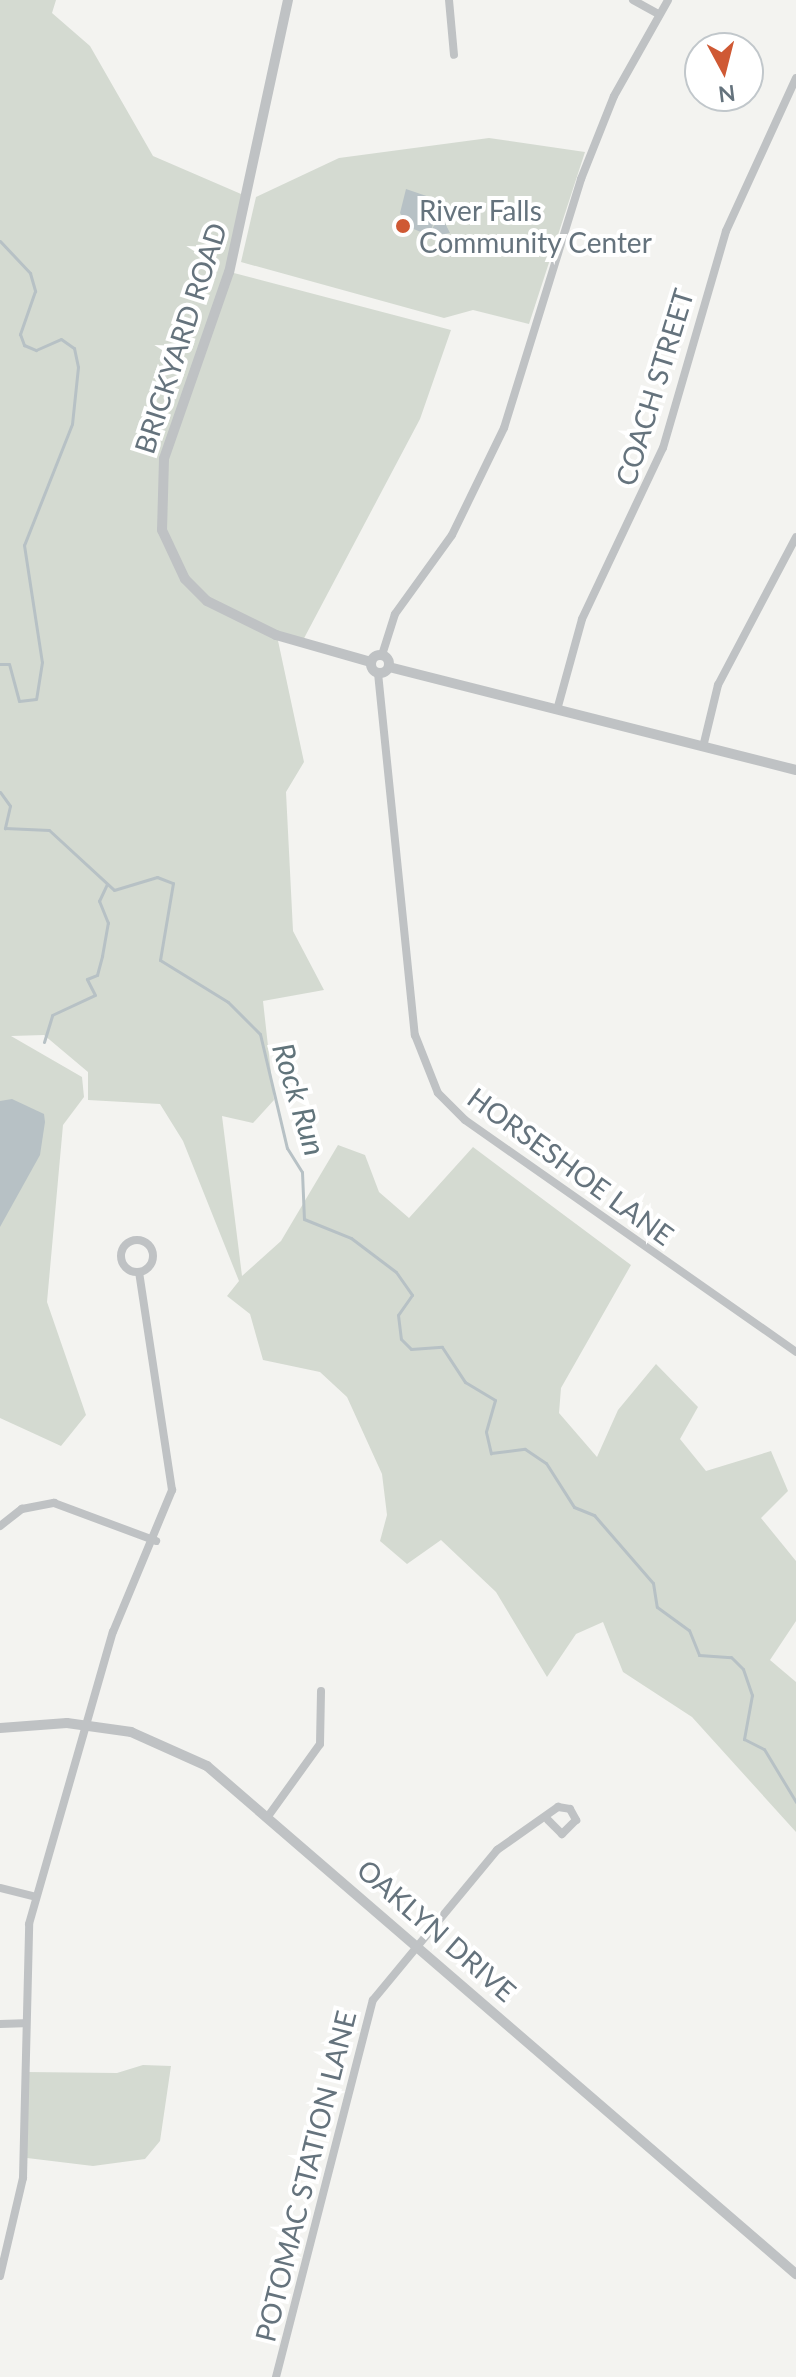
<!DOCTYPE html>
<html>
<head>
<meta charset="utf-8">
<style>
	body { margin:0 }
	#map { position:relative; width:796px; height:2377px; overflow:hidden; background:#f3f3f0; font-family:Lato,sans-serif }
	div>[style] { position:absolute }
	.green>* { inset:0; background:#d4dad1 }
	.water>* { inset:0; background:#b7c1c5 }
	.stream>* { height:3px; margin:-1.5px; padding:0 1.5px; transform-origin:1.5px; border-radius:1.5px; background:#b7c1c5 }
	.minor>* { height:8px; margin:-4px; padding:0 4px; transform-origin:4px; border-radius:4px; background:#bfc2c4 }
	.minor>.ring { margin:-4px; padding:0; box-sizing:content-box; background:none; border:8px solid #bfc2c4; border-radius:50% }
	.tertiary>* { height:10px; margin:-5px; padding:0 5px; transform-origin:5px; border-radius:5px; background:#bfc2c4 }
	.tertiary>.ring { margin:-5px; padding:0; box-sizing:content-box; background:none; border:10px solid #bfc2c4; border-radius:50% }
	.dots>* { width:22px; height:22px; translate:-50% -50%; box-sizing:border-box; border:4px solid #fff; border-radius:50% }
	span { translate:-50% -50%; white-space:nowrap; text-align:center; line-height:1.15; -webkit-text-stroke:8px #fff; paint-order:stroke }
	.poi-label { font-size:28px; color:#65737d }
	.left { translate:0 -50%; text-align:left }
	.street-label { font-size:28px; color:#65737d }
	.water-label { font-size:30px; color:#61747b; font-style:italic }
	.north { position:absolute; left:684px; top:32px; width:80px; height:80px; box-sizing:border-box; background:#fff; border:2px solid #c1c7cb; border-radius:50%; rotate:173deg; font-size:22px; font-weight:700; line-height:32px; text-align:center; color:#65737d }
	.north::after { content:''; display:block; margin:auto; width:28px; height:36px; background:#cf5934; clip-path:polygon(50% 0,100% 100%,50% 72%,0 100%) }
</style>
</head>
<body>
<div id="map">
	<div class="green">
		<i style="clip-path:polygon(0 0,56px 0,52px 13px,90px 46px,153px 156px,248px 197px,230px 272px,451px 330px,420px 419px,301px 644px,277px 636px,304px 762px,286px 792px,293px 931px,324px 990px,263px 1001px,274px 1100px,253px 1123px,222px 1116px,242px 1276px,281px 1241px,338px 1145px,365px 1155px,379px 1192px,409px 1218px,473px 1147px,631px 1265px,561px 1388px,559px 1413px,597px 1457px,618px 1410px,656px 1364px,698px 1407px,680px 1439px,706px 1471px,771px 1451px,788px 1491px,761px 1518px,796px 1561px,796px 1621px,770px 1660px,796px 1682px,796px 1832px,692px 1717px,623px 1672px,603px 1622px,576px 1634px,547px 1677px,496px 1592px,441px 1540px,407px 1564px,380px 1541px,387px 1515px,382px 1474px,347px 1397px,320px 1372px,263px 1360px,250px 1314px,227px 1296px,239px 1281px,183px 1141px,160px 1104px,88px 1100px,88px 1072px,44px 1035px,11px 1036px,82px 1077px,84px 1097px,63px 1125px,47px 1302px,86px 1415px,61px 1446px,0 1418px)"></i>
		<i style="clip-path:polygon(489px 138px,585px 152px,529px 324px,473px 310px,444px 318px,241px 262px,256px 197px,339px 158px)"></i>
		<i style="clip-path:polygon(143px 2065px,171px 2066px,160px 2141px,145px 2159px,93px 2166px,27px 2158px,27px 2072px,117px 2073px)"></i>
	</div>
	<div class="water">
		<i style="clip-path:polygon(406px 189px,441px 201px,431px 230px,439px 219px,445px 223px,450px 233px,439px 235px,446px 242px,411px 228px,400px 213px)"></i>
		<i style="clip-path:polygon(12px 1099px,44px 1114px,45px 1122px,40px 1155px,0 1227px,0 1101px)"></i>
	</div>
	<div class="stream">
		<i style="left:0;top:241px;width:44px;rotate:46.8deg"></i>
		<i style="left:30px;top:273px;width:19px;rotate:74deg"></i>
		<i style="left:35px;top:291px;width:46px;rotate:109.2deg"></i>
		<i style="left:20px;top:334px;width:12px;rotate:70deg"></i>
		<i style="left:24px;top:345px;width:13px;rotate:23deg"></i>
		<i style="left:36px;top:350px;width:27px;rotate:-24deg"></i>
		<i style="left:61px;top:339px;width:16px;rotate:35deg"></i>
		<i style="left:74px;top:348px;width:19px;rotate:78deg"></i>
		<i style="left:78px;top:367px;width:57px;rotate:96deg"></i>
		<i style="left:72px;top:424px;width:130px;rotate:111.6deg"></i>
		<i style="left:24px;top:545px;width:118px;rotate:81.3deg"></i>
		<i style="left:42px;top:662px;width:37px;rotate:99deg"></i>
		<i style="left:36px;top:699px;width:17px;rotate:173deg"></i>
		<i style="left:19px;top:701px;width:38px;rotate:-105deg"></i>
		<i style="left:9px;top:664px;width:9px;rotate:180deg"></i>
		<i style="left:0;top:792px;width:17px;rotate:54deg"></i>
		<i style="left:10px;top:806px;width:23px;rotate:103deg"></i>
		<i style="left:5px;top:828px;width:44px;rotate:2.6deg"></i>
		<i style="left:49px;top:830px;width:88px;rotate:42.7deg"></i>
		<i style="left:114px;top:890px;width:45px;rotate:-16.8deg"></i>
		<i style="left:157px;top:877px;width:17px;rotate:21deg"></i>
		<i style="left:173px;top:883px;width:78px;rotate:99.6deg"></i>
		<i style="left:160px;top:960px;width:80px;rotate:31.7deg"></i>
		<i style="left:228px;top:1002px;width:45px;rotate:45deg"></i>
		<i style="left:260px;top:1034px;width:117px;rotate:76.7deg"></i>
		<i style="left:287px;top:1148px;width:28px;rotate:58deg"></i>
		<i style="left:302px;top:1172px;width:47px;rotate:87.6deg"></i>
		<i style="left:304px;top:1219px;width:51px;rotate:22deg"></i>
		<i style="left:351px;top:1238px;width:56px;rotate:37.1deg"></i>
		<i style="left:396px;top:1272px;width:28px;rotate:55deg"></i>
		<i style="left:412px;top:1295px;width:24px;rotate:125deg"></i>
		<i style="left:398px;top:1315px;width:24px;rotate:83deg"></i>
		<i style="left:401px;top:1339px;width:14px;rotate:45deg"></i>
		<i style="left:411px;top:1349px;width:31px;rotate:-4deg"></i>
		<i style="left:442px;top:1347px;width:42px;rotate:56.7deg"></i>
		<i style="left:465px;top:1382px;width:35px;rotate:31deg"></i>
		<i style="left:495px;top:1400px;width:33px;rotate:106deg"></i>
		<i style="left:486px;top:1432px;width:22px;rotate:77deg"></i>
		<i style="left:491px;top:1453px;width:34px;rotate:-7deg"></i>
		<i style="left:525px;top:1449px;width:25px;rotate:34deg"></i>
		<i style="left:546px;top:1463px;width:52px;rotate:57.5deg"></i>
		<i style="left:574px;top:1507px;width:22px;rotate:22deg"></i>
		<i style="left:594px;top:1515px;width:90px;rotate:49.1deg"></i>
		<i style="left:653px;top:1583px;width:24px;rotate:81deg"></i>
		<i style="left:657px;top:1607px;width:39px;rotate:36deg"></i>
		<i style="left:689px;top:1630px;width:27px;rotate:68deg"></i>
		<i style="left:699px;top:1655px;width:32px;rotate:4deg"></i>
		<i style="left:731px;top:1657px;width:17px;rotate:45deg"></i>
		<i style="left:743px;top:1669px;width:28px;rotate:71deg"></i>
		<i style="left:752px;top:1695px;width:45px;rotate:100.3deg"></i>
		<i style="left:744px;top:1739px;width:22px;rotate:27deg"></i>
		<i style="left:764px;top:1749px;width:62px;rotate:58.9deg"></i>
		<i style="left:44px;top:1042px;width:28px;rotate:-73deg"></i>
		<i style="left:52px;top:1015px;width:47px;rotate:-24.9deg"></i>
		<i style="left:95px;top:995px;width:18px;rotate:-117deg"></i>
		<i style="left:87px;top:979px;width:11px;rotate:-22deg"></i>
		<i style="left:97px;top:975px;width:20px;rotate:-75deg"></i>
		<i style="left:102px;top:956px;width:34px;rotate:-80deg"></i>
		<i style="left:108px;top:923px;width:24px;rotate:-112deg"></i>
		<i style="left:99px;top:901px;width:19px;rotate:-65deg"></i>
	</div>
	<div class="minor">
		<i style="left:449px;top:0;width:55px;rotate:84.8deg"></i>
		<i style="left:633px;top:0;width:29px;rotate:29deg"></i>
		<i style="left:382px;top:655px;width:43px;rotate:-72.4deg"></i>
		<i style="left:395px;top:614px;width:97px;rotate:-54.2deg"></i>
		<i style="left:452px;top:535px;width:119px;rotate:-64.1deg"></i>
		<i style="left:504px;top:428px;width:261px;rotate:-72.8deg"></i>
		<i style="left:581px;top:179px;width:89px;rotate:-68.3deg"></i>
		<i style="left:614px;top:96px;width:110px;rotate:-60.6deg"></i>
		<i style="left:378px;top:673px;width:364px;rotate:84.2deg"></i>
		<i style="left:415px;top:1035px;width:62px;rotate:68.4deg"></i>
		<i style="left:438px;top:1093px;width:38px;rotate:45deg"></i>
		<i style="left:465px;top:1120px;width:404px;rotate:35deg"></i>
		<i style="left:557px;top:710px;width:94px;rotate:-74.6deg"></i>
		<i style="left:582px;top:619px;width:189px;rotate:-64.7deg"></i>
		<i style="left:663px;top:448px;width:226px;rotate:-73.8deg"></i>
		<i style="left:726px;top:231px;width:168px;rotate:-65.4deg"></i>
		<i style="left:703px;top:747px;width:64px;rotate:-76.4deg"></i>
		<i style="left:718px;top:685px;width:167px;rotate:-62.2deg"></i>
		<i class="ring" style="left:121px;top:1240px;width:24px;height:24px"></i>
		<i style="left:0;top:1526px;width:28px;rotate:-38deg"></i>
		<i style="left:22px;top:1509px;width:33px;rotate:-11deg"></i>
		<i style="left:54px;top:1503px;width:109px;rotate:20.4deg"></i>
		<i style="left:269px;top:1815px;width:87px;rotate:-54.3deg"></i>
		<i style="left:320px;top:1744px;width:53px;rotate:-88.9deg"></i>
		<i style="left:0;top:1888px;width:36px;rotate:14deg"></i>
		<i style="left:0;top:2024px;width:23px;rotate:-2deg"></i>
		<i style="left:0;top:2276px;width:101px;rotate:-76.8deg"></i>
		<i style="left:23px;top:2178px;width:254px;rotate:-88.6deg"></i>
		<i style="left:29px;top:1924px;width:304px;rotate:-74deg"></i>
		<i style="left:113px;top:1632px;width:154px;rotate:-67.4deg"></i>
		<i style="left:172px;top:1490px;width:220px;rotate:-98.6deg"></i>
		<i style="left:276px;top:2377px;width:389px;rotate:-75.6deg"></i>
		<i style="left:373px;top:2000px;width:195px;rotate:-50.4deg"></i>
		<i style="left:497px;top:1850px;width:75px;rotate:-35.2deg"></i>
		<i style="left:558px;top:1807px;width:12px;rotate:9deg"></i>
		<i style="left:570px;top:1809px;width:13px;rotate:61deg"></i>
		<i style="left:576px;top:1820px;width:20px;rotate:135deg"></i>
		<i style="left:562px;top:1834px;width:20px;rotate:-135deg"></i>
	</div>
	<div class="tertiary">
		<i style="left:288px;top:0;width:278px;rotate:102.2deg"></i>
		<i style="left:229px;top:272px;width:198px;rotate:109.2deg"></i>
		<i style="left:164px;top:459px;width:71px;rotate:91.6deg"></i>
		<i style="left:162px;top:530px;width:54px;rotate:64.9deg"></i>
		<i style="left:185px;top:579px;width:31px;rotate:45deg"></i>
		<i style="left:207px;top:601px;width:77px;rotate:26.2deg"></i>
		<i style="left:276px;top:635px;width:99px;rotate:15.9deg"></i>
		<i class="ring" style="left:371px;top:655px;width:8px;height:8px"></i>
		<i style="left:389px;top:667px;width:420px;rotate:14.2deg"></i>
		<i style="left:0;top:1728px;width:67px;rotate:-4.3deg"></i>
		<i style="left:67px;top:1723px;width:65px;rotate:8deg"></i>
		<i style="left:131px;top:1732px;width:83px;rotate:24.1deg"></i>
		<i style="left:207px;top:1766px;width:778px;rotate:40.78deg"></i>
	</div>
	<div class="dots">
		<i style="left:403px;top:226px;background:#cf5934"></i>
	</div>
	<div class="poi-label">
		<span class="left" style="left:419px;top:226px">River Falls<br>Community Center</span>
	</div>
	<div class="street-label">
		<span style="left:180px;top:338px;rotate:-72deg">BRICKYARD ROAD</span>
		<span style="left:654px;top:387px;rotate:-73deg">COACH STREET</span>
		<span style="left:571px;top:1166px;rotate:36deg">HORSESHOE LANE</span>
		<span style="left:437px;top:1930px;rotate:41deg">OAKLYN DRIVE</span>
		<span style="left:305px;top:2176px;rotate:-76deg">POTOMAC STATION LANE</span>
	</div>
	<div class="water-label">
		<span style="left:300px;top:1099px;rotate:73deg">Rock Run</span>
	</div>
	<div class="north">N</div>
</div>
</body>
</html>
